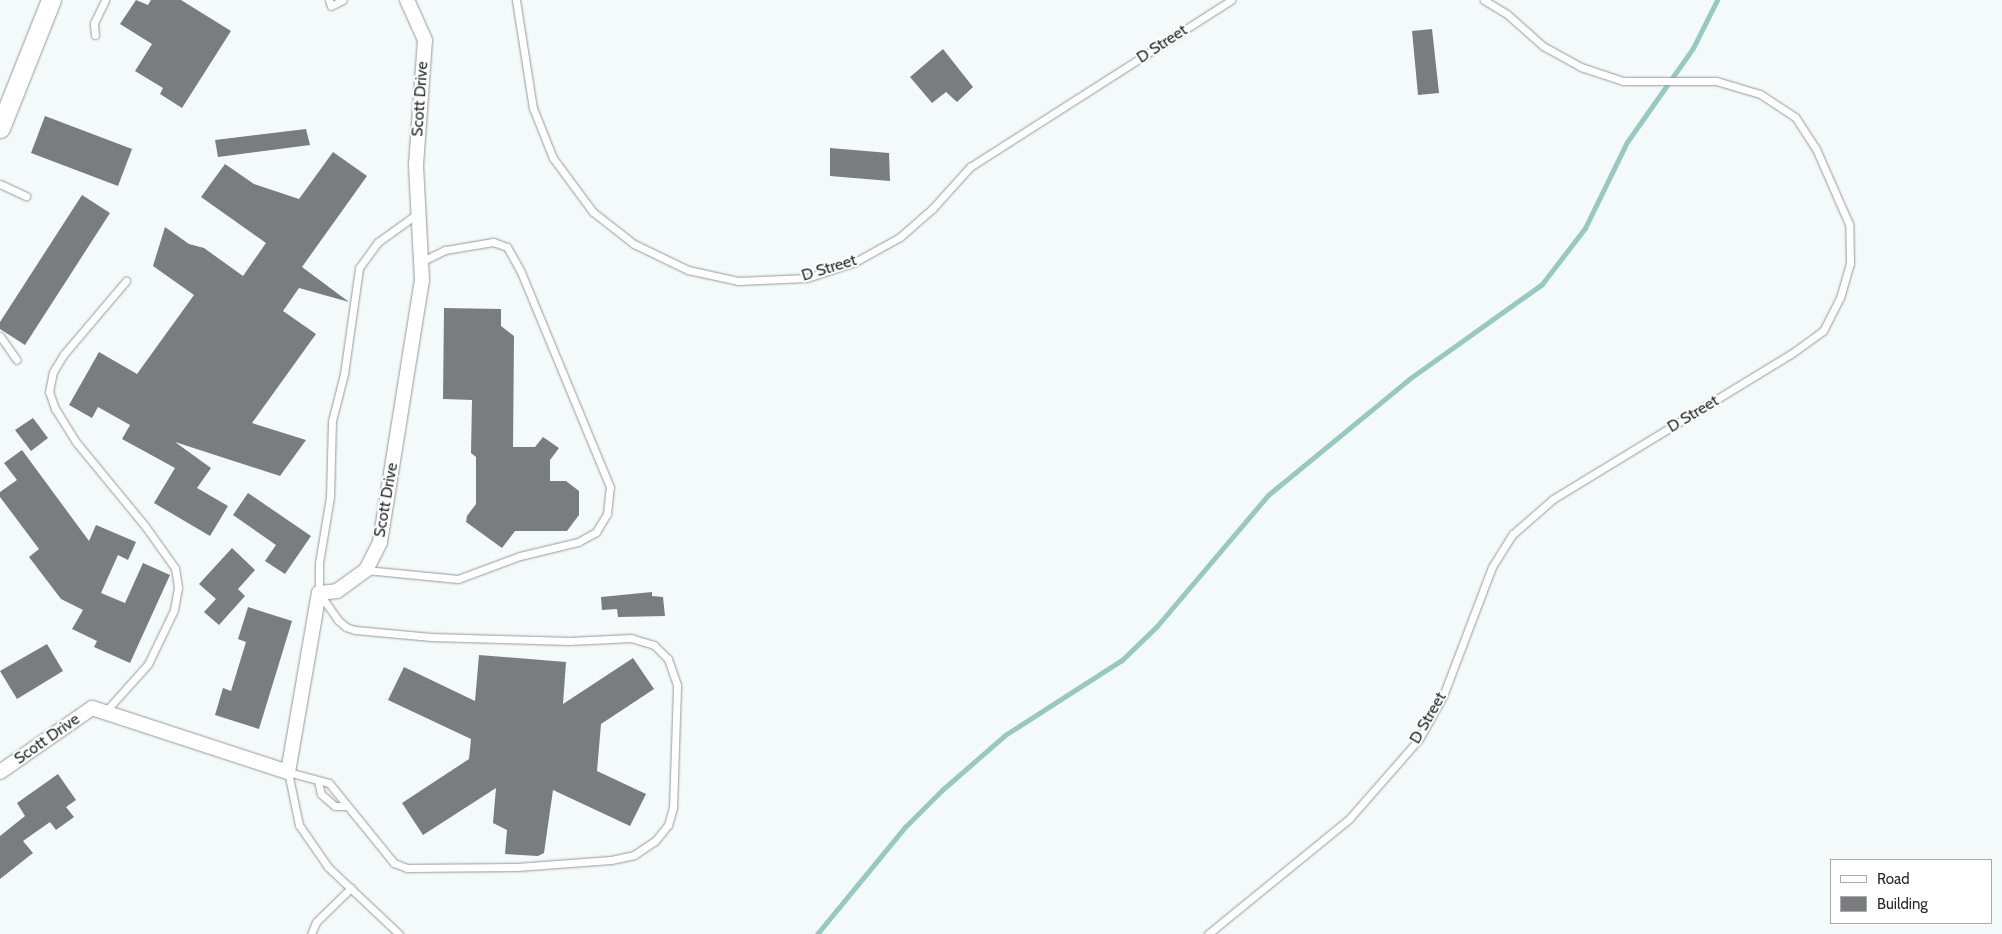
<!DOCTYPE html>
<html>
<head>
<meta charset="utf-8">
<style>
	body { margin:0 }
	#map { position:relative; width:2002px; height:934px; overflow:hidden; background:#f4faf9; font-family:Cabin,sans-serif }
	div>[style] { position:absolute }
	.stream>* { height:5px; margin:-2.5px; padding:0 2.5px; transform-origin:2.5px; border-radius:2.5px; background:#97c8c2 }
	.building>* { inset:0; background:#797d7d }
	.roads { filter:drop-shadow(0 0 1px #959a99) drop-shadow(0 0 1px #959a99) }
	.lane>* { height:7px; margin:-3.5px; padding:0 3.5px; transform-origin:3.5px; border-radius:3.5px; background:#fff }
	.street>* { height:14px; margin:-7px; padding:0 7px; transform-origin:7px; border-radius:7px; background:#fff }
	.secondary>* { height:19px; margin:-9.5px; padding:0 9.5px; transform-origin:9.5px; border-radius:9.5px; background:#fff }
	span { translate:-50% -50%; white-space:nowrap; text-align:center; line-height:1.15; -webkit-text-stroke:4px #fff; paint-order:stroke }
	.street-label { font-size:16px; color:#282a2a }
	.legend { position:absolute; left:1830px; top:859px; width:162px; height:65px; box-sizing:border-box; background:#fff; border:1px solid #a9aaaa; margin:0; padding:6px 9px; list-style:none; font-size:15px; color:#282a2a }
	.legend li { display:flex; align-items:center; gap:10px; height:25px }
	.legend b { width:25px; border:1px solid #a9aaaa }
</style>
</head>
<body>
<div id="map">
	<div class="stream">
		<i style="left:817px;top:934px;width:139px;rotate:-50.6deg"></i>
		<i style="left:905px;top:827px;width:52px;rotate:-45deg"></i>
		<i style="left:942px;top:790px;width:84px;rotate:-41.1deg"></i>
		<i style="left:1005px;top:735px;width:139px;rotate:-32.7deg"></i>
		<i style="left:1122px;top:660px;width:49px;rotate:-44.2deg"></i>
		<i style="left:1157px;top:626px;width:172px;rotate:-49.7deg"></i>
		<i style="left:1268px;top:495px;width:183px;rotate:-39.4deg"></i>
		<i style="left:1409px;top:379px;width:163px;rotate:-35.5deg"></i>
		<i style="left:1542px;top:284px;width:71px;rotate:-52.5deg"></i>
		<i style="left:1585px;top:228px;width:96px;rotate:-64deg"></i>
		<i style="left:1627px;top:142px;width:115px;rotate:-54.9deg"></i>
		<i style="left:1693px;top:48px;width:54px;rotate:-63.4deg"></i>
	</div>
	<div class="building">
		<i style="clip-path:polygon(136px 0,148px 5px,151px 0,181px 0,231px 31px,182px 108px,160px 94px,163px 88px,135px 71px,152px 44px,120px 24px)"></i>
		<i style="clip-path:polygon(1432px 29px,1439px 93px,1418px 95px,1412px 31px)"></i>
		<i style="clip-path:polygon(943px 49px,973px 87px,957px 102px,946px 92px,932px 103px,910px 77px)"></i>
		<i style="clip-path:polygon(45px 116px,132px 149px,118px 186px,31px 153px)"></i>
		<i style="clip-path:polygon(306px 129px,310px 145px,218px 157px,215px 140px)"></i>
		<i style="clip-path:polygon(830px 148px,889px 153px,890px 181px,830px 176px)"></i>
		<i style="clip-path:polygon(333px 152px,367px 176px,302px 267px,349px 302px,299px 288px,283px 311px,316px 334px,252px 423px,306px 440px,280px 476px,175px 442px,211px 468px,197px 488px,228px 506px,210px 536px,154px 503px,175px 468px,122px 439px,130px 425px,98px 407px,92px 418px,69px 405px,99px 352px,137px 374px,194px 295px,153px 266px,165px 227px,189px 244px,204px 248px,243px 276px,266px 243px,201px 197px,225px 164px,254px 184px,299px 199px)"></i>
		<i style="clip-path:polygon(82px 195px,110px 213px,25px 345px,0 329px,0 322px)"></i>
		<i style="clip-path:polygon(444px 308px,501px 309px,501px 326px,514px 336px,513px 447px,535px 447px,543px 437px,559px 448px,550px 460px,550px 481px,566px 481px,579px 491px,579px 515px,567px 531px,515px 531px,502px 548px,466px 522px,467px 516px,476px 504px,476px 457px,471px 453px,472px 400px,443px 399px)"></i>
		<i style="clip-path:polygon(33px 418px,48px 438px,31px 451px,15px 430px)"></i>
		<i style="clip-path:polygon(22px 450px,89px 541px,96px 525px,136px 542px,128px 560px,118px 555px,101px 593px,125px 603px,143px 563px,170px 575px,130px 663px,94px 647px,97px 641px,72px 629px,83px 610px,61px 599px,29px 557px,39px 549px,0 497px,0 492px,17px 480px,4px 463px)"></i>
		<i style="clip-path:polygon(248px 493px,311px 536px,285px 574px,265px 561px,276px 545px,233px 515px)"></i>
		<i style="clip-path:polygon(232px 548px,255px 570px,238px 589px,245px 596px,219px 625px,204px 612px,216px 599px,199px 584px)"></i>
		<i style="clip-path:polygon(652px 592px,652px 596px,663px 597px,665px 616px,618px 617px,617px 609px,602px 610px,601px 597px)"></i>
		<i style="clip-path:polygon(248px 607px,292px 621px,259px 729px,215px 715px,223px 688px,231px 691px,246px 642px,238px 639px)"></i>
		<i style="clip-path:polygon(47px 644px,63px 671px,17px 699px,0 671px)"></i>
		<i style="clip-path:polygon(479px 655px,566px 662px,563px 704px,633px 658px,654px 689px,601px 724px,597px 771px,646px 794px,630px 826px,553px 790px,544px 853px,538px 856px,505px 854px,507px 830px,493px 823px,496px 788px,423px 835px,402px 803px,469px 759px,471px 739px,388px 700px,404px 667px,475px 701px)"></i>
		<i style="clip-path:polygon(58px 774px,76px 800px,66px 807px,74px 817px,56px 830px,50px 822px,23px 841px,33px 853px,0 879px,0 836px,25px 816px,17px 803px)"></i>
	</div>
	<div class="roads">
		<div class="lane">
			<i style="left:329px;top:0;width:6px;rotate:72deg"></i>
			<i style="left:331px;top:6px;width:13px;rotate:-27deg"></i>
			<i style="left:516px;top:0;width:109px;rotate:81.1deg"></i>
			<i style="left:533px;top:108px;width:54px;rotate:68.2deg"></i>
			<i style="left:553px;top:158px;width:67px;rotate:53.5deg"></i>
			<i style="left:593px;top:212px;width:52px;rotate:38deg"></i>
			<i style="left:634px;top:244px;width:60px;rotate:25.7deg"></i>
			<i style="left:688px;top:270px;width:51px;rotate:12.4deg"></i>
			<i style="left:738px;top:281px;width:69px;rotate:-2.5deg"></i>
			<i style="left:807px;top:278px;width:51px;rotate:-18.4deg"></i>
			<i style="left:855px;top:262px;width:51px;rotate:-29.1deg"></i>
			<i style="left:900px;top:237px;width:43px;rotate:-41.2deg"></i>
			<i style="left:932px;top:209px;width:57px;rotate:-47.9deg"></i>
			<i style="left:970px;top:167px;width:310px;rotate:-32.6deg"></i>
			<i style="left:95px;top:35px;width:12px;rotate:-95deg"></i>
			<i style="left:94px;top:23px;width:25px;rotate:-64deg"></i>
			<i style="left:0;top:184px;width:29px;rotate:25deg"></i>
			<i style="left:0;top:336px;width:29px;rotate:55deg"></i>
			<i style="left:366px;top:570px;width:92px;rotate:5.6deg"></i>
			<i style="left:458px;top:579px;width:66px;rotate:-20.4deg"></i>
			<i style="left:520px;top:556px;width:60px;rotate:-13.6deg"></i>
			<i style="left:578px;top:542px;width:21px;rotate:-29deg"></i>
			<i style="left:596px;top:532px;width:21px;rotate:-59deg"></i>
			<i style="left:607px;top:514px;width:27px;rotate:-84deg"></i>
			<i style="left:610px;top:487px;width:233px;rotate:-112.5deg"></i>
			<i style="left:521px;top:272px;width:29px;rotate:-119deg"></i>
			<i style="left:507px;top:247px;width:15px;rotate:-160deg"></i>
			<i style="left:493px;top:242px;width:49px;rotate:170.5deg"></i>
			<i style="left:445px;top:250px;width:28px;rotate:154deg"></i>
			<i style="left:105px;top:712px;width:64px;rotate:-48.1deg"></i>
			<i style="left:148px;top:664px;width:60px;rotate:-64.3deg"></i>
			<i style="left:174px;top:610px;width:23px;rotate:-80deg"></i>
			<i style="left:178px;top:587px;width:19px;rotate:-99deg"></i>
			<i style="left:175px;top:568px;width:52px;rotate:-125.5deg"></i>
			<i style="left:145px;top:526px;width:109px;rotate:-129.4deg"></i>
			<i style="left:76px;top:442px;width:39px;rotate:-122deg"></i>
			<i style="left:55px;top:409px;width:18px;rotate:-109deg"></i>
			<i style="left:49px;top:392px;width:20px;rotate:-79deg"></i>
			<i style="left:53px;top:372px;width:21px;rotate:-59deg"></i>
			<i style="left:64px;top:354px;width:96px;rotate:-49.7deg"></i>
			<i style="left:318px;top:782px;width:12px;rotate:76deg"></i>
			<i style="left:321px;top:794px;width:18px;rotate:41deg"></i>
			<i style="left:335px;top:806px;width:11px"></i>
			<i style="left:311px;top:934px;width:13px;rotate:-67deg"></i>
			<i style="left:316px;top:922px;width:49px;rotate:-44.2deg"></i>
			<i style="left:399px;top:934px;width:98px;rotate:-136.7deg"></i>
			<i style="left:328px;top:867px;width:51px;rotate:-124.6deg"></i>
			<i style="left:299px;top:825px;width:54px;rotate:-101.7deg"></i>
			<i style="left:288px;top:772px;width:42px;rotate:15deg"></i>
			<i style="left:329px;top:783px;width:103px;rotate:50.9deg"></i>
			<i style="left:394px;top:863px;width:14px;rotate:21deg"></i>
			<i style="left:407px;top:868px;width:110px;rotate:-0.5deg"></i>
			<i style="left:517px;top:867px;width:94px;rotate:-4.3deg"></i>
			<i style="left:611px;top:860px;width:24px;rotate:-12deg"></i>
			<i style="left:634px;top:855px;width:25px;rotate:-34deg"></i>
			<i style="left:655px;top:841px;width:21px;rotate:-51deg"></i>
			<i style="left:668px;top:825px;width:18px;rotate:-74deg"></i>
			<i style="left:673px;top:808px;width:123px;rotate:-88.1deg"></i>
			<i style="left:677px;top:685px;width:28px;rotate:-109deg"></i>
			<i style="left:668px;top:659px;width:20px;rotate:-135deg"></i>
			<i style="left:654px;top:645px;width:24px;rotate:-163deg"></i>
			<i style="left:631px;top:638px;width:62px;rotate:177.2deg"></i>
			<i style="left:569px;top:641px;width:138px;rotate:-178.3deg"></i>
			<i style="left:431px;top:637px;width:76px;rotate:-174.7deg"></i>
			<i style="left:355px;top:630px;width:9px;rotate:-162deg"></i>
			<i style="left:346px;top:627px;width:11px;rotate:-139deg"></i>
			<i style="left:338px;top:620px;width:33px;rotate:-125deg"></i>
			<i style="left:319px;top:593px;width:30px;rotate:-90deg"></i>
			<i style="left:319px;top:563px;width:67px;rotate:-80.5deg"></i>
			<i style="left:330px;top:497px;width:76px;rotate:-88.5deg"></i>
			<i style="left:332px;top:421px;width:49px;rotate:-75.7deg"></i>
			<i style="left:344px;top:374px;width:107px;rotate:-81.9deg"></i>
			<i style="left:359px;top:268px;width:32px;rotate:-54deg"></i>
			<i style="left:378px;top:242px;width:48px;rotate:-35.7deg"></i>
			<i style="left:1208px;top:934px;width:182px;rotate:-39.2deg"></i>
			<i style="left:1349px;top:819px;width:106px;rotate:-48.8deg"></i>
			<i style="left:1419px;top:739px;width:49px;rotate:-60.8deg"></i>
			<i style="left:1443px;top:696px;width:138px;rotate:-69.2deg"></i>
			<i style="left:1492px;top:567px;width:39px;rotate:-58deg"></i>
			<i style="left:1513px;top:534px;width:53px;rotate:-41.2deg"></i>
			<i style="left:1553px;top:499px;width:279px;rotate:-31.4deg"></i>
			<i style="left:1791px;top:354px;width:39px;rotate:-36deg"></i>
			<i style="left:1823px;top:331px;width:37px;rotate:-63deg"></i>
			<i style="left:1840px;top:298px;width:36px;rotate:-74deg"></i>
			<i style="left:1850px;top:263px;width:39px;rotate:-91deg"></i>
			<i style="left:1849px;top:224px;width:82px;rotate:-113.7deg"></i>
			<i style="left:1816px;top:149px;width:38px;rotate:-123deg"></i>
			<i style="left:1795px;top:117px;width:42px;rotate:-146.7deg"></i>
			<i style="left:1760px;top:94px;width:46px;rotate:-163.5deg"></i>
			<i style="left:1716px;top:81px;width:93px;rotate:180deg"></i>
			<i style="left:1623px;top:81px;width:44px;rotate:-161.6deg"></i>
			<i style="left:1581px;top:67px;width:43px;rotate:-151.1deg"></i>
			<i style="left:1543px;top:46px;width:48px;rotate:-138.4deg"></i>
			<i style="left:1507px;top:14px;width:27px;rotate:-149deg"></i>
		</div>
		<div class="street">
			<i style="left:0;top:772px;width:112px;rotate:-34.8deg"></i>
			<i style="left:92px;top:708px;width:206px;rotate:18.1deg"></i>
			<i style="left:288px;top:772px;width:182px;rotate:-80.2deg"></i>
			<i style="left:319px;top:593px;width:18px;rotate:-6deg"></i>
			<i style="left:337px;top:591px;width:36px;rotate:-36deg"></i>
			<i style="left:366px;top:570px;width:31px;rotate:-63deg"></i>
			<i style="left:380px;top:542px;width:265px;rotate:-80.9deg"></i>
			<i style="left:422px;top:280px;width:115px;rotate:-93deg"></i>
			<i style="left:416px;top:165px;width:125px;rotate:-85.9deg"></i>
			<i style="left:425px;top:40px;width:44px;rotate:-114.2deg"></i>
		</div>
		<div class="secondary">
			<i style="left:0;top:128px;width:138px;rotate:-68.3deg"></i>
		</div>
	</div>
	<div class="street-label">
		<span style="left:1162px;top:44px;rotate:-33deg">D Street</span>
		<span style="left:420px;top:99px;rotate:-86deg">Scott Drive</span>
		<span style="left:829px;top:268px;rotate:-17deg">D Street</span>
		<span style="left:1693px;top:414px;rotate:-31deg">D Street</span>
		<span style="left:386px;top:500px;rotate:-80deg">Scott Drive</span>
		<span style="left:1428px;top:718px;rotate:-60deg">D Street</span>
		<span style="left:47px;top:739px;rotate:-35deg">Scott Drive</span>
	</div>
	<ul class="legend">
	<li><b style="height:6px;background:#fff"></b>Road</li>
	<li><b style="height:14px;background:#797d7d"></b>Building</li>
	</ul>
</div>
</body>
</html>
